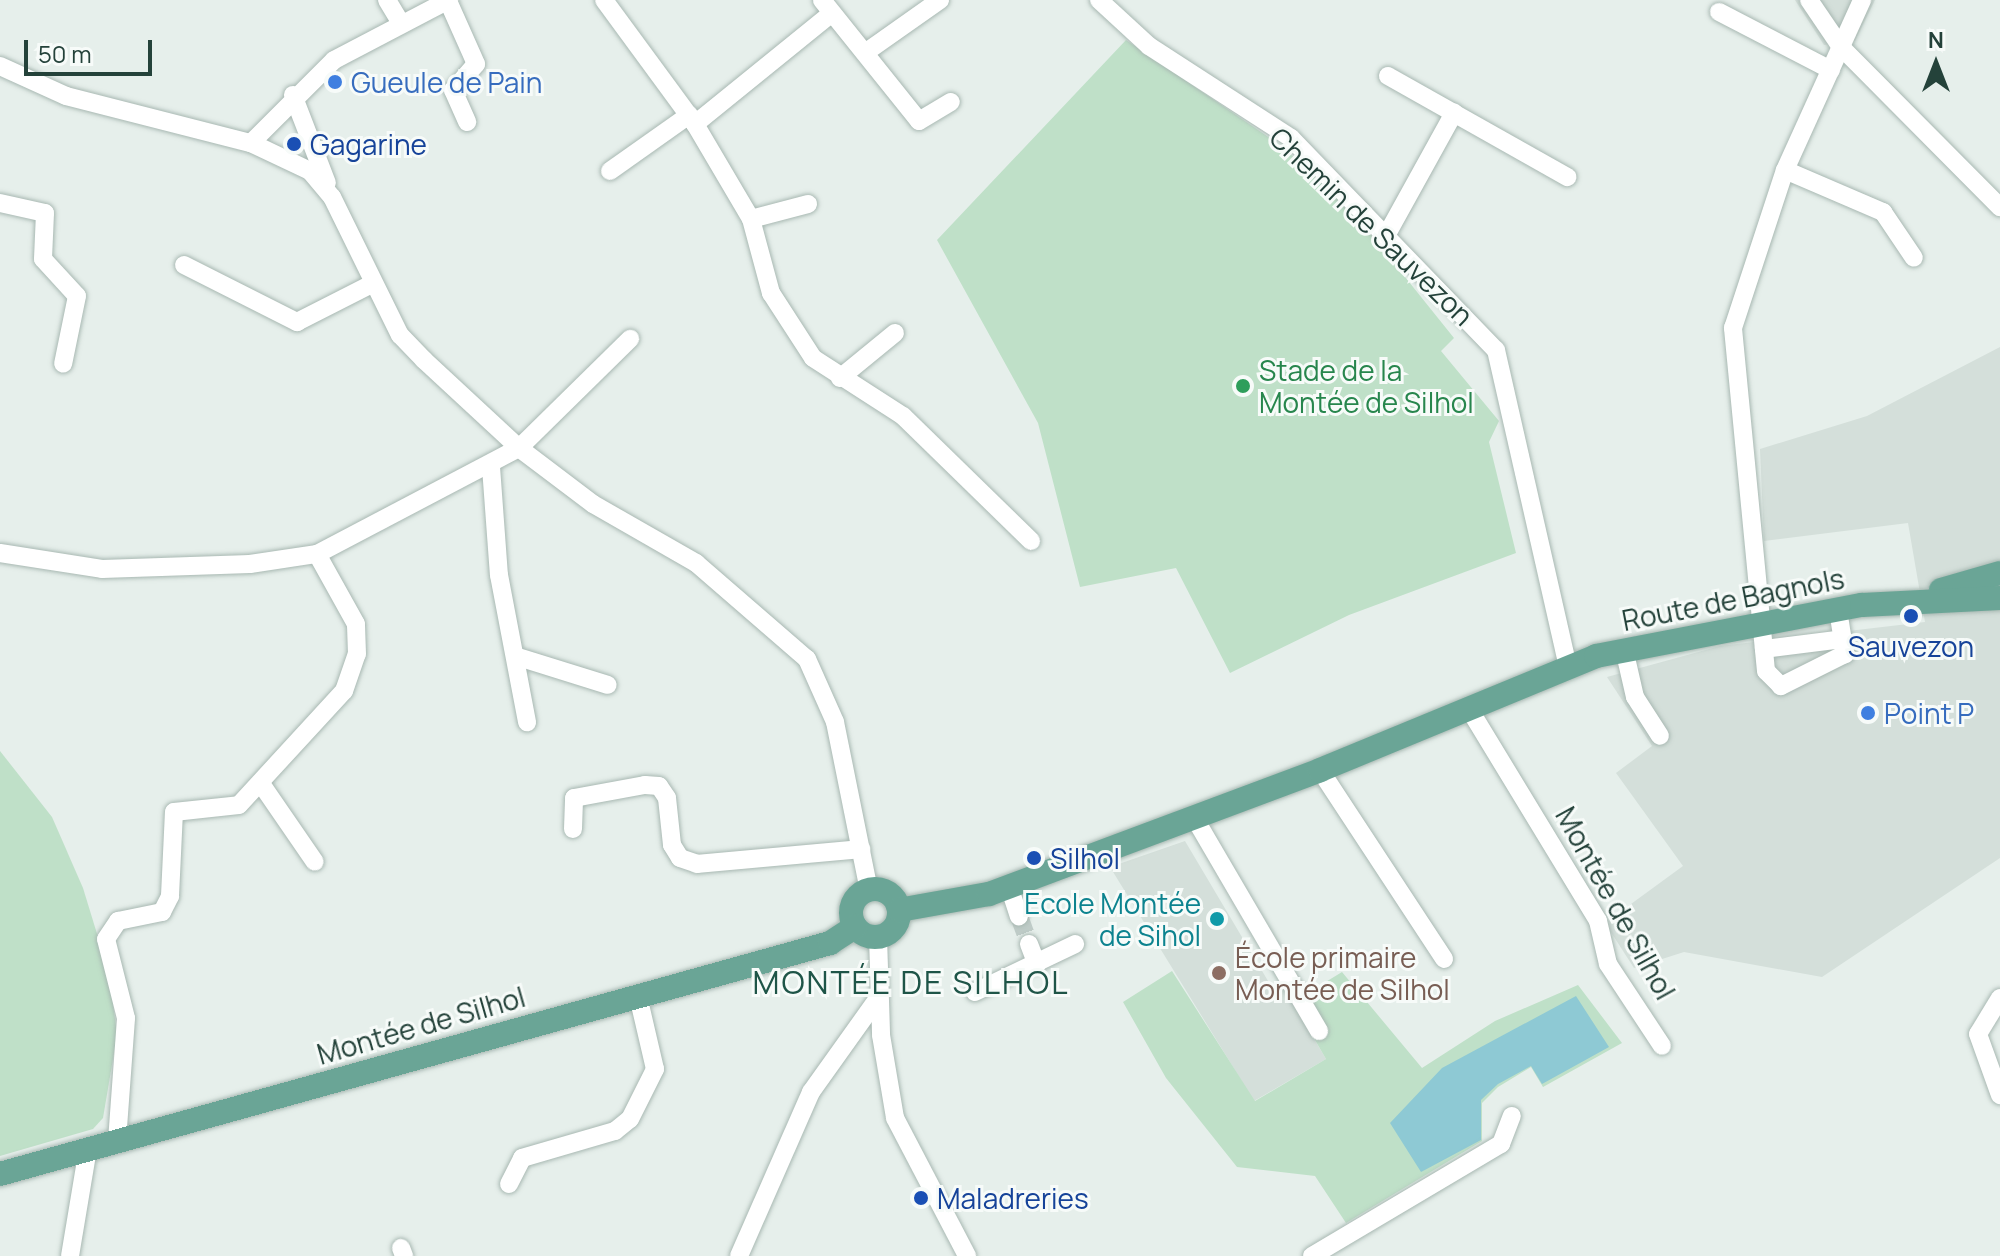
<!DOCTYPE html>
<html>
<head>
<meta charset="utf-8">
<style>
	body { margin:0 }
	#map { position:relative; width:2000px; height:1256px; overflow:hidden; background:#e6efeb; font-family:Manrope,sans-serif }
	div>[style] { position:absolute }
	.built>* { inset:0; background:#d4dfda }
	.green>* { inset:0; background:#bfe0c8 }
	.water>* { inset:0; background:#8ec9d4 }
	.minor-tunnel>* { height:18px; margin-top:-9px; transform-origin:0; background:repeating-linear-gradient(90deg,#bfccc8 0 18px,transparent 0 27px) }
	.roads { filter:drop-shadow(0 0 2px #a8b8b2) drop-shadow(0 0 2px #a8b8b2) }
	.minor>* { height:18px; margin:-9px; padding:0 9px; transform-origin:9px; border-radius:9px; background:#fff }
	.major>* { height:24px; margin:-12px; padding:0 12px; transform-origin:12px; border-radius:12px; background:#6aa596 }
	.major>.ring { margin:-12px; padding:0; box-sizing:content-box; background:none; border:24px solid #6aa596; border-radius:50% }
	.dots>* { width:22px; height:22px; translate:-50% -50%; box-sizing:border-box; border:4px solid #f7fbf9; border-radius:50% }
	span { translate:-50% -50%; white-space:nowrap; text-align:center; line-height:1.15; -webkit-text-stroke:6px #f7fbf9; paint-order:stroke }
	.shop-label { font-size:28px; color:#366cbe }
	.left { translate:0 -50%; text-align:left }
	.transit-label { font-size:28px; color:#164399 }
	.street-label { font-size:28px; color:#24423a }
	.leisure-label { font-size:28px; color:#27864d }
	.culture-label { font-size:28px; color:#0d838f }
	.right { translate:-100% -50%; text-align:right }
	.education-label { font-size:28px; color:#785e54 }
	.quarter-label { font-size:32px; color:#1f5548; letter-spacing:2px }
	.north { position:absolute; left:1896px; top:24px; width:80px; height:80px; -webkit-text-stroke:6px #f7fbf9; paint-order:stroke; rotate:0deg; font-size:22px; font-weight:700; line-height:32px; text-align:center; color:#24423a }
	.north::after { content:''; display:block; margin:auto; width:28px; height:36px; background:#24423a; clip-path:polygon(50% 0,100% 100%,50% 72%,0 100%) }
	.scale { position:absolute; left:24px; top:40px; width:128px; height:36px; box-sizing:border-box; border:4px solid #24423a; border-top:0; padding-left:10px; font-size:24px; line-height:28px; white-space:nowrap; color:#24423a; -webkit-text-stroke:6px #f7fbf9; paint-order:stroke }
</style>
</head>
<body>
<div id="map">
	<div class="built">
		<i style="clip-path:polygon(1795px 0,1875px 0,1855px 41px,1824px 45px)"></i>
		<i style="clip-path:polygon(2000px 347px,2000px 858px,1822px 977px,1684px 952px,1634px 968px,1605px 923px,1683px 866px,1616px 773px,1652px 746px,1607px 677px,1720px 646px,1925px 622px,1908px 523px,1764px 541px,1760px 449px,1867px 416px)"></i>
		<i style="clip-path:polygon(1185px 841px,1271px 986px,1280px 981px,1326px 1059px,1254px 1101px,1110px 867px)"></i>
	</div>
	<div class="green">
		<i style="clip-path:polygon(1126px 40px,1280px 145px,1348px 206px,1454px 338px,1441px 351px,1499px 421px,1489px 442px,1516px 553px,1349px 615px,1230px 673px,1176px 568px,1080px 587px,1038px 423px,937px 240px)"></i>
		<i style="clip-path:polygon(0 751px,52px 817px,83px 888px,109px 973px,117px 1035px,103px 1118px,93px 1129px,0 1156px)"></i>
		<i style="clip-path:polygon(1172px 971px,1255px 1101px,1326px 1059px,1293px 1002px,1342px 972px,1422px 1068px,1495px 1021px,1578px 985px,1622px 1043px,1543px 1087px,1531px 1067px,1498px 1087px,1482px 1103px,1482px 1141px,1346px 1223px,1315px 1176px,1237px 1167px,1166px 1078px,1123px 1002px)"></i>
	</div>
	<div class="water">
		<i style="clip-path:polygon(1576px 996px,1609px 1047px,1542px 1084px,1531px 1066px,1498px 1084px,1481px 1100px,1481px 1140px,1421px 1172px,1390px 1123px,1442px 1068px)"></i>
	</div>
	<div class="minor-tunnel">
		<i style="left:1019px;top:916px;width:30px;rotate:70deg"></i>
	</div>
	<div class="roads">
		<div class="minor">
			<i style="left:387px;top:0;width:27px;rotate:59deg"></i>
			<i style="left:604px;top:0;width:154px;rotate:53.7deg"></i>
			<i style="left:695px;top:124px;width:110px;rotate:59.5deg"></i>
			<i style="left:751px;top:219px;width:77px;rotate:74.9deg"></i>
			<i style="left:771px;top:293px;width:77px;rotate:57.1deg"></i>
			<i style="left:813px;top:358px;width:107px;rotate:32.8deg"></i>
			<i style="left:903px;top:416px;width:179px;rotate:44.3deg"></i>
			<i style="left:822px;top:0;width:155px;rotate:51.3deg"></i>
			<i style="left:919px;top:121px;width:37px;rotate:-31deg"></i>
			<i style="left:1099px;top:0;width:68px;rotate:42.6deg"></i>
			<i style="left:1149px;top:46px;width:169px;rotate:32.9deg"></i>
			<i style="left:1291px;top:138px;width:295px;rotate:46deg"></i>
			<i style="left:1496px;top:350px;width:325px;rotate:77.2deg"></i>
			<i style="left:1809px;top:0;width:57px;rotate:55.8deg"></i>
			<i style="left:1841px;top:47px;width:226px;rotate:45.2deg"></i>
			<i style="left:448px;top:1px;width:69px;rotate:66deg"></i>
			<i style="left:476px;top:64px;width:35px;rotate:131deg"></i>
			<i style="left:453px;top:90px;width:35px;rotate:66deg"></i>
			<i style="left:1719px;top:12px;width:126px;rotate:27.4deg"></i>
			<i style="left:869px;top:50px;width:87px;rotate:-35.2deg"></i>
			<i style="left:0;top:66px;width:72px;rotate:24.4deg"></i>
			<i style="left:66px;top:96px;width:191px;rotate:14.3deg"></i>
			<i style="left:251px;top:143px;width:65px;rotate:25.4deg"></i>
			<i style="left:310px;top:171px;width:34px;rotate:50deg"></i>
			<i style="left:332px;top:197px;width:154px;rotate:63.8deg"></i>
			<i style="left:400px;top:335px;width:35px;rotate:46deg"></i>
			<i style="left:424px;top:360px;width:129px;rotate:42.8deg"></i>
			<i style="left:519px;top:448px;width:93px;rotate:37.1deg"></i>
			<i style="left:593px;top:504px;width:119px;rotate:29.8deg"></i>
			<i style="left:696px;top:563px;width:147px;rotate:40.9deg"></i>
			<i style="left:807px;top:659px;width:69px;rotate:66deg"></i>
			<i style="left:835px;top:722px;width:171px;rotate:78.6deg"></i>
			<i style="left:1388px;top:76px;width:206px;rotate:29.4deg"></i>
			<i style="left:293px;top:95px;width:94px;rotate:68.9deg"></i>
			<i style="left:695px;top:124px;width:175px;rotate:-39deg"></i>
			<i style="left:251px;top:143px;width:117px;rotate:-45deg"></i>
			<i style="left:334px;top:60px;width:130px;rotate:-27.6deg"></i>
			<i style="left:1785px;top:170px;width:107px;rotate:23.2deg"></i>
			<i style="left:1883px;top:212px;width:55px;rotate:56deg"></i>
			<i style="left:610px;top:171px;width:97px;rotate:-35.3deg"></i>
			<i style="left:0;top:203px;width:46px;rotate:12.5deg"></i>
			<i style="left:45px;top:213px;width:46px;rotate:92.5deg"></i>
			<i style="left:43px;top:259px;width:50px;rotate:47.4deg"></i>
			<i style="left:77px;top:296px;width:69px;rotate:101.6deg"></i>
			<i style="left:751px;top:219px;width:59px;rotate:-14.7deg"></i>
			<i style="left:1386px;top:236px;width:141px;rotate:-61.1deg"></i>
			<i style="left:184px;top:265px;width:127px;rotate:26.8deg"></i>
			<i style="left:297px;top:322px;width:86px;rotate:-26.9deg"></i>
			<i style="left:840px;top:378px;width:71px;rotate:-39.3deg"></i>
			<i style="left:491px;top:467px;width:108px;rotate:85.8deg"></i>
			<i style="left:499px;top:575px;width:150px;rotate:79.2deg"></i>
			<i style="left:0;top:553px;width:103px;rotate:8.9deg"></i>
			<i style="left:102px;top:569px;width:148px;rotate:-1.9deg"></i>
			<i style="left:250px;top:564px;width:68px;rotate:-8.5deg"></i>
			<i style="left:317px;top:554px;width:228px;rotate:-27.7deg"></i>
			<i style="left:519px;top:448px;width:156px;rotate:-44.5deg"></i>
			<i style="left:1838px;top:610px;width:45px;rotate:81deg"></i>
			<i style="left:1845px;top:654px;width:72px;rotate:153.4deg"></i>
			<i style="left:1781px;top:686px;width:21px;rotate:-135deg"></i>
			<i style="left:1766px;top:671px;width:345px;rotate:-95.5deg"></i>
			<i style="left:1733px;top:328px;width:166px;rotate:-71.8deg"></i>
			<i style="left:1785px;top:170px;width:187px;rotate:-65.6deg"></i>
			<i style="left:1624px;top:649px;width:49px;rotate:77.1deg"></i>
			<i style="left:1635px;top:697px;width:46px;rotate:57.3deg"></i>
			<i style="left:1764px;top:649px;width:80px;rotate:-7.2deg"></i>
			<i style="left:515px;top:656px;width:97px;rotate:17.3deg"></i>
			<i style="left:1468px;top:707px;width:250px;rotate:58.7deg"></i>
			<i style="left:1598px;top:921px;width:44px;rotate:76.9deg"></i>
			<i style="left:1608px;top:964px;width:98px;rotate:56.6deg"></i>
			<i style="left:1320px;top:770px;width:226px;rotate:56.7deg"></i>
			<i style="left:262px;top:785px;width:93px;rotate:55.5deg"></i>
			<i style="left:1194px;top:817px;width:248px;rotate:59.7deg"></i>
			<i style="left:573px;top:829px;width:31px;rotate:-88deg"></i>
			<i style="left:574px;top:798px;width:72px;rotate:-10.4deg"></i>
			<i style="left:645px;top:785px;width:14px;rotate:4deg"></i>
			<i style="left:659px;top:786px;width:14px;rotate:56deg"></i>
			<i style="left:667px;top:798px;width:47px;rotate:83.9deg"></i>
			<i style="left:672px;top:845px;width:15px;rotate:58deg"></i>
			<i style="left:680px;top:858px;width:18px;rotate:19deg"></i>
			<i style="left:697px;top:864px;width:165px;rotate:-5.2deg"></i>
			<i style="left:1009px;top:886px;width:32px;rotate:72deg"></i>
			<i style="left:878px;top:937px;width:98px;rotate:88.2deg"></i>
			<i style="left:881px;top:1035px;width:84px;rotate:80.4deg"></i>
			<i style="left:895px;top:1118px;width:156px;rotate:62.4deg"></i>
			<i style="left:1029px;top:944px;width:22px;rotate:69deg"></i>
			<i style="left:975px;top:992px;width:111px;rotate:-25.6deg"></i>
			<i style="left:2000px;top:998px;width:42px;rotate:121.4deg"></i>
			<i style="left:1978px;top:1034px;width:65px;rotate:70.2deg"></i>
			<i style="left:117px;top:1141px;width:123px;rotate:-85.8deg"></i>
			<i style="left:126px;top:1018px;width:81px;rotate:-104.2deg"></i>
			<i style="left:106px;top:939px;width:22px;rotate:-56deg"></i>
			<i style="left:118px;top:921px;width:45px;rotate:-11.6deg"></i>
			<i style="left:162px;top:912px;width:18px;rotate:-63deg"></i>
			<i style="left:170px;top:896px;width:84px;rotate:-87.3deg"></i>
			<i style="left:174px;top:812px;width:65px;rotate:-6.1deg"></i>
			<i style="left:239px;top:805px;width:155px;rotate:-47.4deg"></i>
			<i style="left:344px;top:691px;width:39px;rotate:-71deg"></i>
			<i style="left:357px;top:654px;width:30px;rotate:-92deg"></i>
			<i style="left:356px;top:624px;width:80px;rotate:-119.1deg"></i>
			<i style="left:509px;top:1184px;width:29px;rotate:-63deg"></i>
			<i style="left:522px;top:1158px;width:97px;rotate:-16.2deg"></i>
			<i style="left:615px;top:1131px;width:19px;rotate:-39deg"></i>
			<i style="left:630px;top:1119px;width:56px;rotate:-63.4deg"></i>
			<i style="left:655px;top:1069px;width:75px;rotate:-103.1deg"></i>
			<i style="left:401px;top:1248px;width:9px;rotate:69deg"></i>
			<i style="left:70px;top:1256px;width:109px;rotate:-80.5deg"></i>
			<i style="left:739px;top:1256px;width:179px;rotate:-66.3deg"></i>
			<i style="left:811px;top:1092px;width:115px;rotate:-54.5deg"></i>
			<i style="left:1312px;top:1256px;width:220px;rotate:-30.7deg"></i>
			<i style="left:1501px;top:1144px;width:30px;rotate:-69deg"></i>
		</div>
		<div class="major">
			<i style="left:1941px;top:590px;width:61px;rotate:-16.1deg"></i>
			<i class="ring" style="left:851px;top:889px;width:24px;height:24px"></i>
			<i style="left:899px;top:910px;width:91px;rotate:-10.1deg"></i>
			<i style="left:989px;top:894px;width:353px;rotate:-20.5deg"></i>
			<i style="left:1320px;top:770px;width:299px;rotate:-22.4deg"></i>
			<i style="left:1596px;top:656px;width:271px;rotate:-10.9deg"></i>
			<i style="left:1862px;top:605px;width:138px;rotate:-2.9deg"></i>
			<i style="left:0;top:1174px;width:862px;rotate:-15.55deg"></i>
			<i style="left:830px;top:943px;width:30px;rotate:-33deg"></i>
		</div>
	</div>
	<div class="dots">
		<i style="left:335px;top:82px;background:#3f7fe0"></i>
		<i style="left:294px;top:144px;background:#1a4fb4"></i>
		<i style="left:1243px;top:386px;background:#2e9e5b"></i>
		<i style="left:1911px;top:616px;background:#1a4fb4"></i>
		<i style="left:1868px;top:713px;background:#3f7fe0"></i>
		<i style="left:1034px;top:858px;background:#1a4fb4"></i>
		<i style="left:1217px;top:919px;background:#0f9aa8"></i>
		<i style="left:1219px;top:973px;background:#8d6e63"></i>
		<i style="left:921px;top:1198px;background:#1a4fb4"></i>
	</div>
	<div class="shop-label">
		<span class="left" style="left:351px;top:82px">Gueule de Pain</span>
		<span class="left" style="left:1884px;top:713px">Point P</span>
	</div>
	<div class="transit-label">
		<span class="left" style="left:310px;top:144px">Gagarine</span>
		<span style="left:1911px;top:646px">Sauvezon</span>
		<span class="left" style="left:1050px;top:858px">Silhol</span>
		<span class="left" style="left:937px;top:1198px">Maladreries</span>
	</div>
	<div class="street-label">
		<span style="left:1372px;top:226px;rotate:44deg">Chemin de Sauvezon</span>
		<span style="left:1733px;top:599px;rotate:-11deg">Route de Bagnols</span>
		<span style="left:1616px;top:903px;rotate:61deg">Montée de Silhol</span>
		<span style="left:421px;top:1025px;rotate:-16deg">Montée de Silhol</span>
	</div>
	<div class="leisure-label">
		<span class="left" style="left:1259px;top:386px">Stade de la<br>Montée de Silhol</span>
	</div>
	<div class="culture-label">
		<span class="right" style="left:1201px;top:919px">Ecole Montée<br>de Sihol</span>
	</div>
	<div class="education-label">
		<span class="left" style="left:1235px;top:973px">École primaire<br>Montée de Silhol</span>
	</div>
	<div class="quarter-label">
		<span style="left:911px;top:982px">MONTÉE DE SILHOL</span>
	</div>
	<div class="north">N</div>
	<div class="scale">50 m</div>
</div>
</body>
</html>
